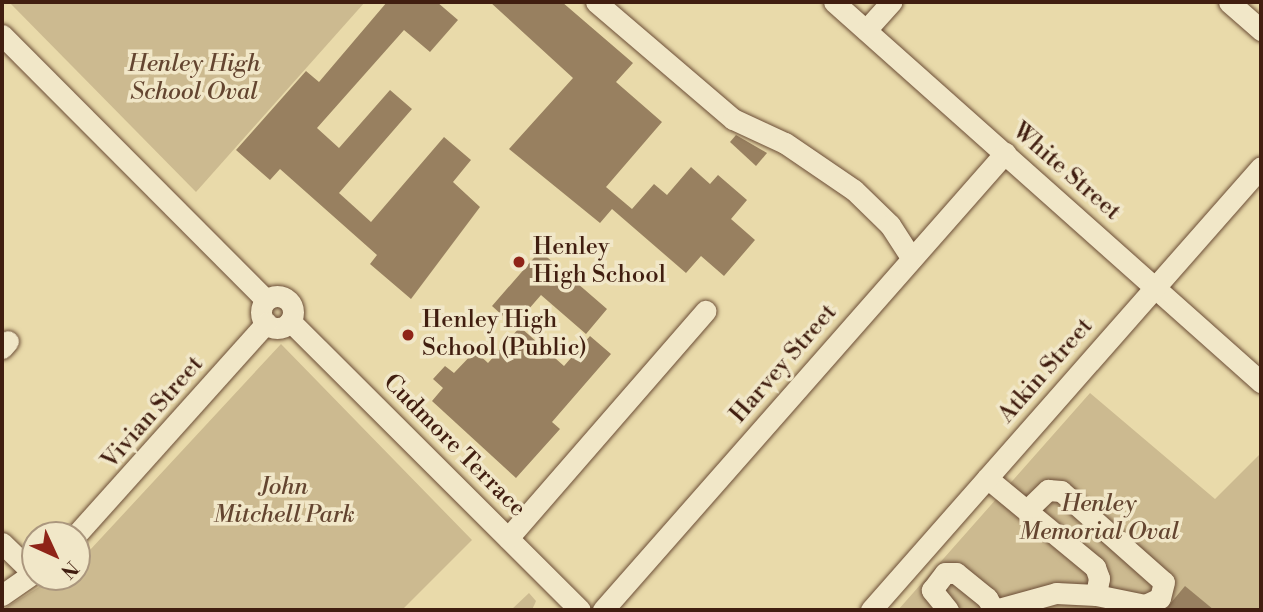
<!DOCTYPE html>
<html>
<head>
<meta charset="utf-8">
<style>
	body { margin:0 }
	#map { position:relative; width:1263px; height:612px; overflow:hidden; background:#e9daaa; font-family:"Libre Bodoni",serif }
	div>[style] { position:absolute }
	.green>* { inset:0; background:#ccba90 }
	.building>* { inset:0; background:#988060 }
	.roads { filter:drop-shadow(0 0 2px #6b4d36) drop-shadow(0 0 2px #6b4d36) }
	.minor>* { height:21px; margin:-10.5px; padding:0 10.5px; transform-origin:10.5px; border-radius:10.5px; background:#f1e7c8 }
	.minor>.ring { margin:-10.5px; padding:0; box-sizing:content-box; background:none; border:21px solid #f1e7c8; border-radius:50% }
	.dots>* { width:19px; height:19px; translate:-50% -50%; box-sizing:border-box; border:4px solid #f1e7c8; border-radius:50% }
	span { translate:-50% -50%; white-space:nowrap; text-align:center; line-height:1.15; -webkit-text-stroke:7px #f1e7c8; paint-order:stroke }
	.park-label { font-size:24px; color:#644530; font-style:italic }
	.street-label { font-size:24px; color:#411e10 }
	.poi-label { font-size:24px; color:#411e10 }
	.left { translate:0 -50%; text-align:left }
	.frame { position:absolute; inset:0; border:4px solid #411e10; pointer-events:none }
	.north { position:absolute; left:21px; top:521px; width:70px; height:70px; box-sizing:border-box; background:#f1e7c8; border:2px solid #ab977e; border-radius:50%; rotate:135deg; font-size:19px; font-weight:700; line-height:28px; text-align:center; color:#411e10 }
	.north::after { content:''; display:block; margin:auto; width:24px; height:32px; background:#8f2418; clip-path:polygon(50% 0,100% 100%,50% 72%,0 100%) }
</style>
</head>
<body>
<div id="map">
	<div class="green">
		<i style="clip-path:polygon(9px 2px,365px 2px,196px 192px)"></i>
		<i style="clip-path:polygon(281px 344px,472px 540px,402px 610px,2px 610px,55px 577px,77px 577px,77px 564px)"></i>
		<i style="clip-path:polygon(1090px 393px,1215px 499px,1261px 453px,1261px 610px,898px 610px)"></i>
		<i style="clip-path:polygon(529px 593px,536px 601px,532px 610px,511px 610px)"></i>
	</div>
	<div class="building">
		<i style="clip-path:polygon(387px 2px,437px 2px,458px 20px,430px 52px,404px 30px,317px 128px,339px 148px,390px 90px,412px 109px,339px 193px,371px 222px,444px 137px,471px 160px,453px 182px,480px 207px,411px 299px,370px 264px,377px 255px,280px 169px,270px 180px,236px 150px,306px 71px,319px 82px)"></i>
		<i style="clip-path:polygon(490px 2px,562px 2px,633px 63px,616px 82px,662px 122px,606px 187px,632px 209px,654px 184px,667px 195px,691px 167px,710px 184px,718px 175px,747px 200px,731px 219px,755px 240px,724px 276px,701px 256px,686px 273px,612px 209px,600px 223px,509px 149px,573px 78px)"></i>
		<i style="clip-path:polygon(736px 135px,767px 153px,756px 166px,730px 142px)"></i>
		<i style="clip-path:polygon(540px 251px,607px 309px,586px 334px,541px 295px,514px 326px,492px 306px)"></i>
		<i style="clip-path:polygon(520px 327px,564px 366px,590px 336px,611px 354px,552px 422px,560px 429px,516px 478px,432px 401px,443px 388px,433px 379px,445px 366px,454px 373px,475px 351px,488px 363px)"></i>
		<i style="clip-path:polygon(1185px 586px,1214px 610px,1165px 610px)"></i>
	</div>
	<div class="roads">
		<div class="minor">
			<i style="left:596px;top:2px;width:180px;rotate:40.5deg"></i>
			<i style="left:733px;top:119px;width:57px;rotate:24.8deg"></i>
			<i style="left:785px;top:143px;width:83px;rotate:34.3deg"></i>
			<i style="left:854px;top:190px;width:50px;rotate:44.2deg"></i>
			<i style="left:890px;top:225px;width:40px;rotate:57.1deg"></i>
			<i style="left:834px;top:2px;width:572px;rotate:41.67deg"></i>
			<i style="left:1229px;top:2px;width:43px;rotate:41.2deg"></i>
			<i style="left:866px;top:30px;width:38px;rotate:-48deg"></i>
			<i style="left:2px;top:35px;width:374px;rotate:45.1deg"></i>
			<i class="ring" style="left:261px;top:296px;width:11px;height:11px"></i>
			<i style="left:290px;top:321px;width:409px;rotate:44.9deg"></i>
			<i style="left:2px;top:348px;width:9px;rotate:-49deg"></i>
			<i style="left:987px;top:478px;width:140px;rotate:39.5deg"></i>
			<i style="left:1095px;top:567px;width:12px;rotate:70deg"></i>
			<i style="left:1099px;top:578px;width:17px;rotate:100deg"></i>
			<i style="left:1096px;top:595px;width:40px;rotate:-177.1deg"></i>
			<i style="left:1056px;top:593px;width:63px;rotate:164.4deg"></i>
			<i style="left:1027px;top:510px;width:29px;rotate:-44deg"></i>
			<i style="left:1048px;top:490px;width:13px;rotate:4deg"></i>
			<i style="left:1061px;top:491px;width:137px;rotate:41.5deg"></i>
			<i style="left:1164px;top:582px;width:16px;rotate:104deg"></i>
			<i style="left:1160px;top:598px;width:17px;rotate:155deg"></i>
			<i style="left:1145px;top:605px;width:50px;rotate:-168.5deg"></i>
			<i style="left:76px;top:535px;width:285px;rotate:-48.1deg"></i>
			<i style="left:508px;top:538px;width:301px;rotate:-49deg"></i>
			<i style="left:2px;top:543px;width:43px;rotate:44.1deg"></i>
			<i style="left:2px;top:595px;width:40px;rotate:-34.9deg"></i>
			<i style="left:603px;top:610px;width:609px;rotate:-48.66deg"></i>
			<i style="left:871px;top:610px;width:590px;rotate:-48.64deg"></i>
			<i style="left:948px;top:610px;width:26px;rotate:-129deg"></i>
			<i style="left:932px;top:590px;width:21px;rotate:-53deg"></i>
			<i style="left:945px;top:573px;width:11px"></i>
			<i style="left:956px;top:573px;width:40px;rotate:39deg"></i>
			<i style="left:987px;top:598px;width:14px;rotate:60deg"></i>
		</div>
	</div>
	<div class="dots">
		<i style="left:519px;top:262px;background:#8f2418"></i>
		<i style="left:408px;top:335px;background:#8f2418"></i>
	</div>
	<div class="park-label">
		<span style="left:194px;top:79px">Henley High<br>School Oval</span>
		<span style="left:284px;top:502px">John<br>Mitchell Park</span>
		<span style="left:1099px;top:519px">Henley<br>Memorial Oval</span>
	</div>
	<div class="street-label">
		<span style="left:1066px;top:172px;rotate:41deg">White Street</span>
		<span style="left:784px;top:364px;rotate:-49deg">Harvey Street</span>
		<span style="left:1046px;top:371px;rotate:-49deg">Atkin Street</span>
		<span style="left:153px;top:413px;rotate:-49deg">Vivian Street</span>
		<span style="left:454px;top:446px;rotate:45deg">Cudmore Terrace</span>
	</div>
	<div class="poi-label">
		<span class="left" style="left:533px;top:262px">Henley<br>High School</span>
		<span class="left" style="left:422px;top:335px">Henley High<br>School (Public)</span>
	</div>
	<div class="frame"></div>
	<div class="north">N</div>
</div>
</body>
</html>
